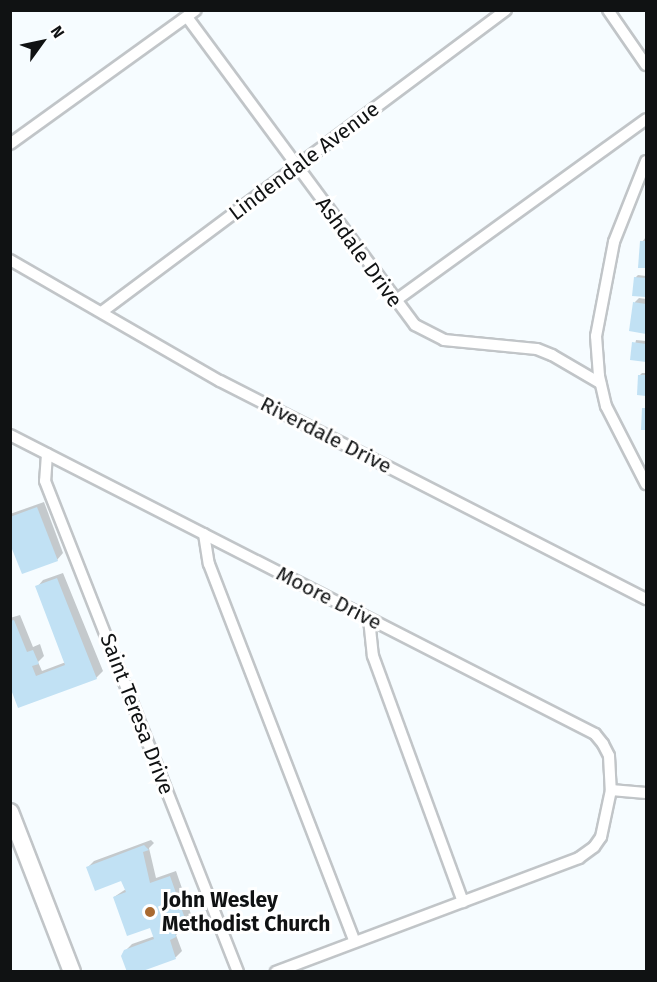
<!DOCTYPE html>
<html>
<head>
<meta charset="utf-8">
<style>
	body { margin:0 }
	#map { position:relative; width:657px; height:982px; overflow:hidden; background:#f6fcff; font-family:"Fira Sans",sans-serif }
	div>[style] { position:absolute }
	.shadow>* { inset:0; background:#0003 }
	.building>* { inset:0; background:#c1e1f4 }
	.roads { filter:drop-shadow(2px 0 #c1c5c8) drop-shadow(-2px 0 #c1c5c8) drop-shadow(0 2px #c1c5c8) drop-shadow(0 -2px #c1c5c8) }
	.minor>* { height:10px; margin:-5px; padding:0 5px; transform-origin:5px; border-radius:5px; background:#fff }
	.trunk>* { height:16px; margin:-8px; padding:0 8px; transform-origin:8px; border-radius:8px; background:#fff }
	.dots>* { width:16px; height:16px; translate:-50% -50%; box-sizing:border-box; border:3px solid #fff; border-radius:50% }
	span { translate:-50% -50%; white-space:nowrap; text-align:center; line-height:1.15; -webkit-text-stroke:6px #fff; paint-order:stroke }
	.street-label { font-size:21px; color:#101213 }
	.poi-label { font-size:21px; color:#101213; font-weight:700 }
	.left { translate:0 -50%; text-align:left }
	.frame { position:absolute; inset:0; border:12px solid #101213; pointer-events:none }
	.north { position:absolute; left:12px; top:12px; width:60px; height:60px; -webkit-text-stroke:4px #fff; paint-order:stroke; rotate:57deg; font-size:16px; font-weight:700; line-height:24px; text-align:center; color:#101213 }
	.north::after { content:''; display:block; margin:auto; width:21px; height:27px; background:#101213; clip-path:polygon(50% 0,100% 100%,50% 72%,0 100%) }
</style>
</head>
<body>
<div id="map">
	<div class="shadow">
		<div style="clip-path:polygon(646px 237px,646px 267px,639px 266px,642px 242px)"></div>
		<div style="clip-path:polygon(638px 275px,646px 276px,646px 295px,634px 294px,635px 278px)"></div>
		<div style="clip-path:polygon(639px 298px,646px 299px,646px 332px,631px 330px,635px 302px)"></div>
		<div style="clip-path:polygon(636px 340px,646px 341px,646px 361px,632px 359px)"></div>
		<div style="clip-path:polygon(642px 373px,646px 373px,646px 394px,639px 394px,640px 375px)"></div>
		<div style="clip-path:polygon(44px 502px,63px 553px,57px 560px,10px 540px,10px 514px)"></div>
		<div style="clip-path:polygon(63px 573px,103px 671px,96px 678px,19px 706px,10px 683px,10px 618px,20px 615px,33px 647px,40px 644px,44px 656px,38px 662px,42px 671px,66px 662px,37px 587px,43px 580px)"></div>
		<div style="clip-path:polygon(151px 840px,154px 843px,149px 848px,156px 878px,176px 871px,193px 920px,176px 935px,182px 951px,176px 957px,135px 972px,125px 951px,132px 944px,155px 936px,151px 926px,114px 897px,126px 889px,122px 879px,87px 868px,94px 861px)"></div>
	</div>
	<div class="building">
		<div style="clip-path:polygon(640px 241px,646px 241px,646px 268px,638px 268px)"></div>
		<div style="clip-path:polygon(634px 277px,646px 278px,646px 297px,632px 296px)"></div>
		<div style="clip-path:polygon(633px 302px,646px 304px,646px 334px,629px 331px)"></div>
		<div style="clip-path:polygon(632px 342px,646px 344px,646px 362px,630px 360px)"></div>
		<div style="clip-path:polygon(638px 375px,646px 375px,646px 396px,637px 395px)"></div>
		<div style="clip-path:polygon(642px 408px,646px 408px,646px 430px,641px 430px)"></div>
		<div style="clip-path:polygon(37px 507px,58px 561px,22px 574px,10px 544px,10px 517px)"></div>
		<div style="clip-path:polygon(57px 578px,97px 679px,18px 708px,10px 687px,10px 621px,14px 620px,27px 652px,33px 650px,39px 664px,32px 666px,36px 676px,65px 665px,35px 586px)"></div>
		<div style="clip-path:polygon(144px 845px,149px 850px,143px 852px,150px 883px,170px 876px,188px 927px,175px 932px,176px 937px,170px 940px,176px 959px,140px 972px,127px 972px,121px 956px,124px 950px,154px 939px,150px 928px,127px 936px,113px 897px,126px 892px,121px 881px,95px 891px,86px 867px)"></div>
	</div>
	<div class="roads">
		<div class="minor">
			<div style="left:608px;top:10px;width:67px;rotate:55.4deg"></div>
			<div style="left:187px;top:17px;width:383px;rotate:53.5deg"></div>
			<div style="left:415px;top:325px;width:33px;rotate:27deg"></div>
			<div style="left:444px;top:340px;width:93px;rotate:5.5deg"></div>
			<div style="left:537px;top:349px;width:16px;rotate:22deg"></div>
			<div style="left:552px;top:355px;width:56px;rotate:30.3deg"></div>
			<div style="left:10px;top:144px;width:229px;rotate:-35.8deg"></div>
			<div style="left:646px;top:161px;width:87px;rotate:111.6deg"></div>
			<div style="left:614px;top:242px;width:96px;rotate:100.8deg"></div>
			<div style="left:596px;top:336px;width:40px;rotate:85.7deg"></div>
			<div style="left:599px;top:376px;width:31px;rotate:77deg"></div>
			<div style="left:606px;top:406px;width:88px;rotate:62.9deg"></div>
			<div style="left:10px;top:260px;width:242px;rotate:30deg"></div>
			<div style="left:220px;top:381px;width:479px;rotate:27.1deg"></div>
			<div style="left:395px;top:301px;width:310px;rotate:-35.9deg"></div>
			<div style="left:103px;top:311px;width:503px;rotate:-36.76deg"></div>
			<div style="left:10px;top:435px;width:657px;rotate:27.07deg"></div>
			<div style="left:595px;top:734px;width:13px;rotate:51deg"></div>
			<div style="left:603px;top:744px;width:13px;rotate:63deg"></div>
			<div style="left:609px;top:756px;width:34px;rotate:87deg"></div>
			<div style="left:611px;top:790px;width:48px;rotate:102deg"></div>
			<div style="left:601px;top:837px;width:12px;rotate:125deg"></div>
			<div style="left:594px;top:847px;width:19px;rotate:144deg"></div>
			<div style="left:579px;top:858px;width:324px;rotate:159.4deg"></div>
			<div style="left:47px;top:454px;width:27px;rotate:94deg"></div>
			<div style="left:45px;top:481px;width:528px;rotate:68.54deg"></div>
			<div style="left:204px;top:534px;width:30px;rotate:81deg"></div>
			<div style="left:209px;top:564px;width:405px;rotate:68.9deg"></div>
			<div style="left:369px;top:619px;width:37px;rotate:84deg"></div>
			<div style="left:373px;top:656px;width:262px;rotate:69.9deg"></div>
			<div style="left:611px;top:790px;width:35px;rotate:5deg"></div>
		</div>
		<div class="trunk">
			<div style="left:10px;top:812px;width:172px;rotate:68.8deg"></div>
		</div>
	</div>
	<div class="dots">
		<div style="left:150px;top:912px;background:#a96a31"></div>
	</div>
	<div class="street-label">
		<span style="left:304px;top:161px;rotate:-37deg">Lindendale Avenue</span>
		<span style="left:359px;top:252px;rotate:54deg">Ashdale Drive</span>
		<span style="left:326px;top:435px;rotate:27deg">Riverdale Drive</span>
		<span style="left:329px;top:598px;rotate:27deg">Moore Drive</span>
		<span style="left:137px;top:714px;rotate:69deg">Saint Teresa Drive</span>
	</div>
	<div class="poi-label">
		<span class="left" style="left:162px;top:912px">John Wesley<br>Methodist Church</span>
	</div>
	<div class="frame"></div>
	<div class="north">N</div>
</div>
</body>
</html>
